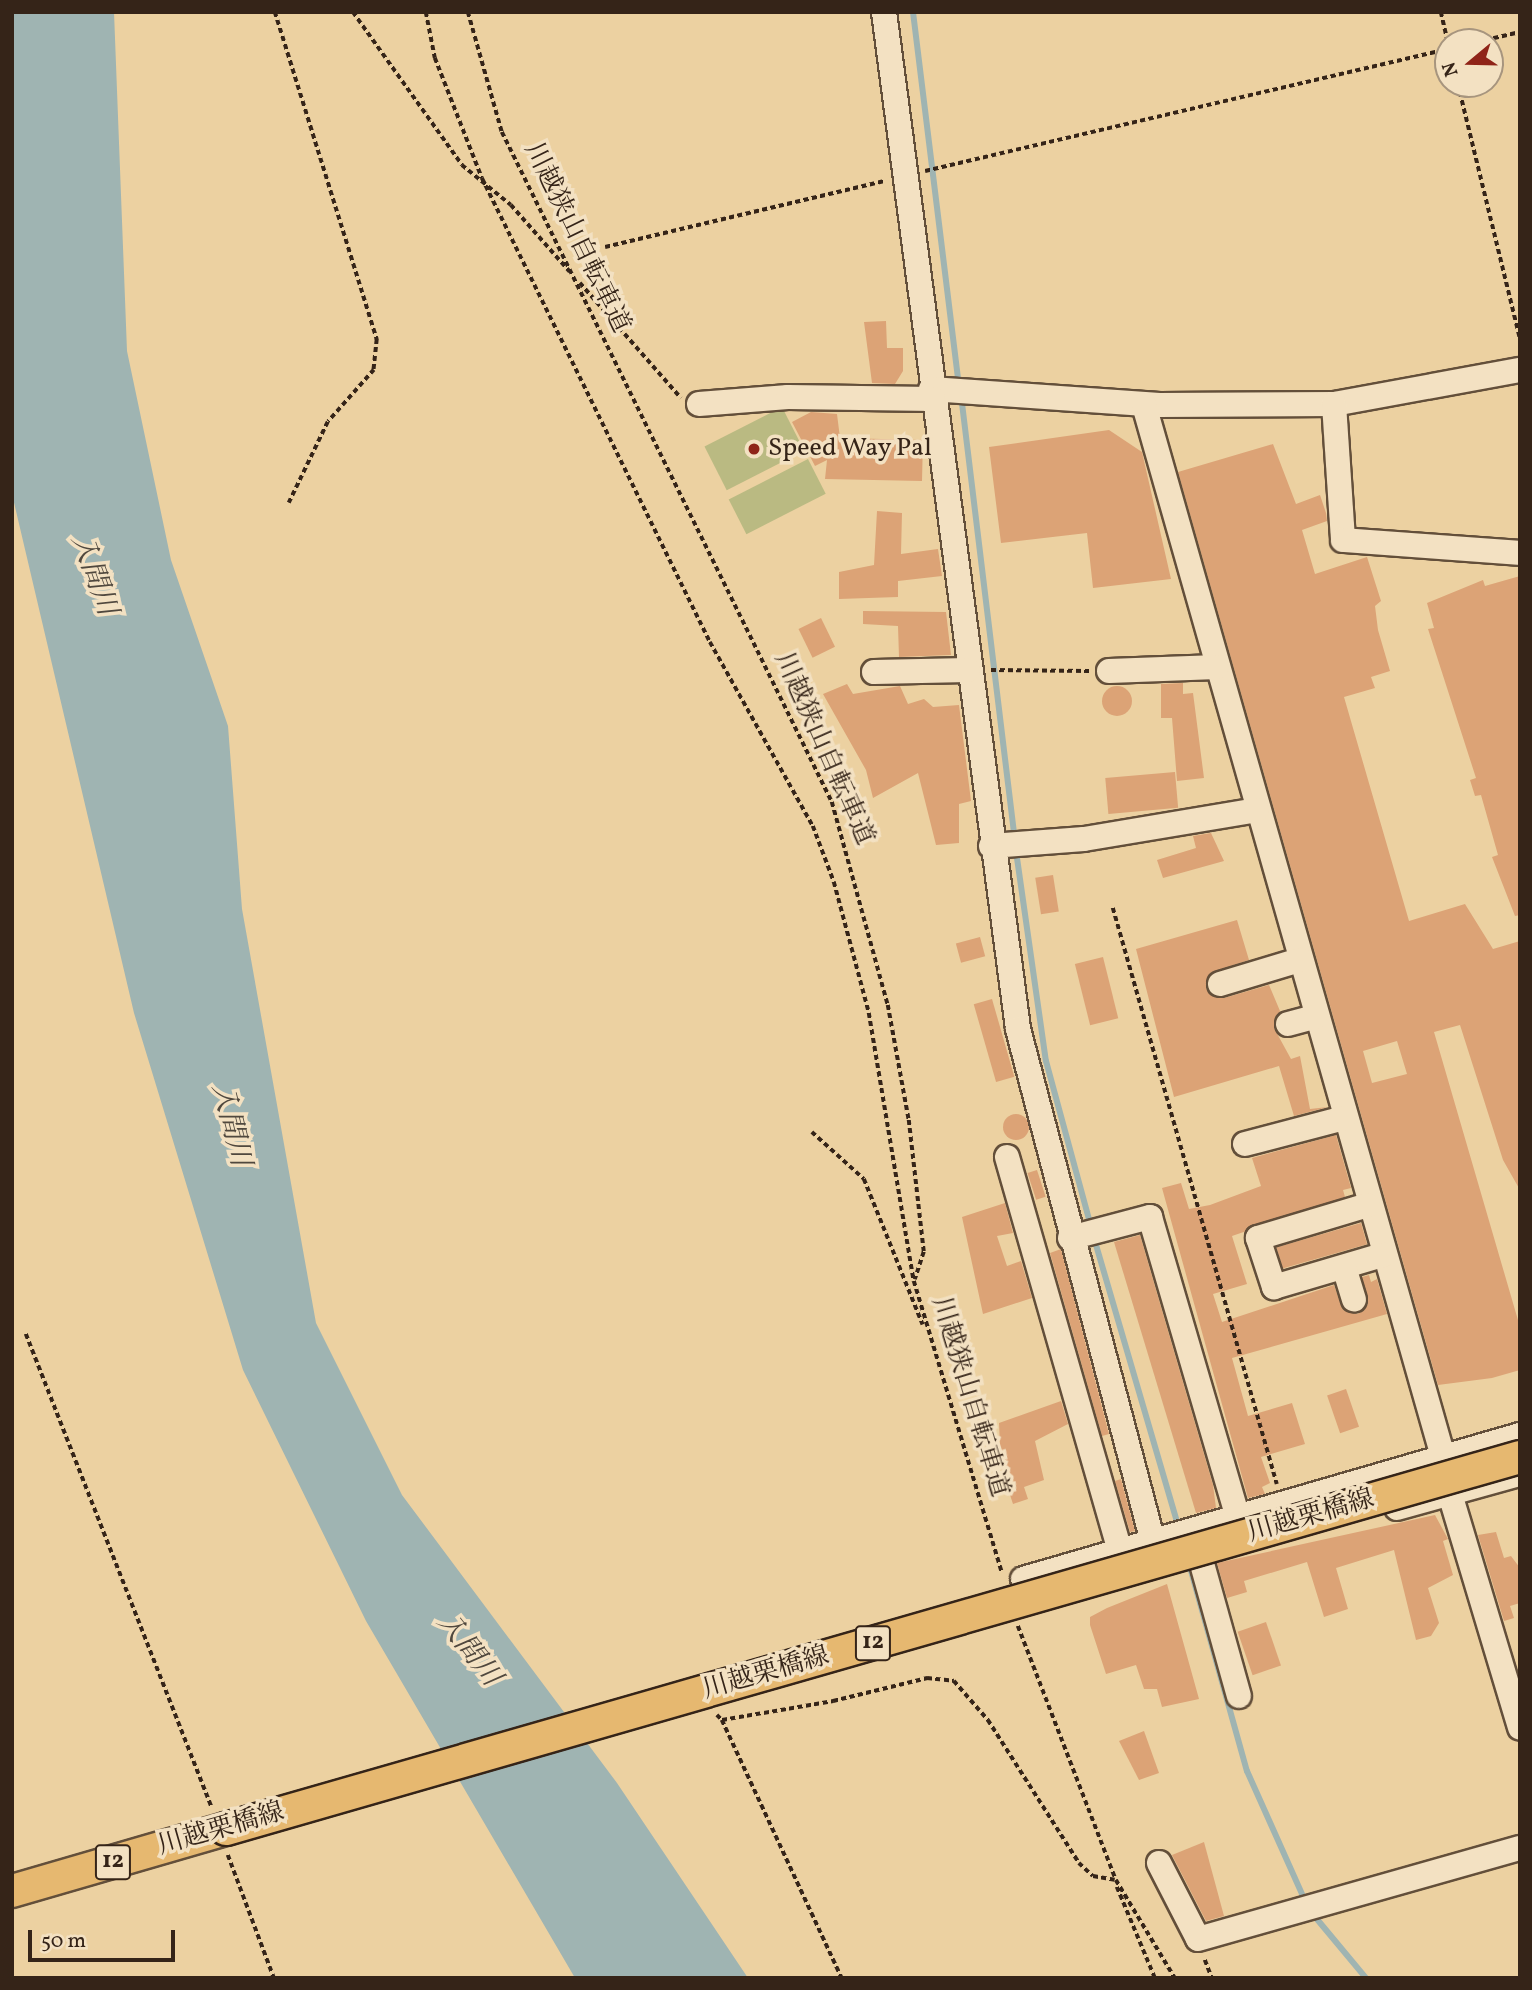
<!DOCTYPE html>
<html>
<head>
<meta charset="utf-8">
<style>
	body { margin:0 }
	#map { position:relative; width:1532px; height:1990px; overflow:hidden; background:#ecd1a1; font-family:Vollkorn,"Noto Serif JP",serif }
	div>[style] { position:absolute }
	.green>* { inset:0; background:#baba82; transform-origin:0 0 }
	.water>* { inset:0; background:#9fb4b2 }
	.stream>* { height:6px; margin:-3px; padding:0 3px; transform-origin:3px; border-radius:3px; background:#9fb4b2 }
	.building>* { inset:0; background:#dca376; transform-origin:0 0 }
	.round { border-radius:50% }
	.path>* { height:3.5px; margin-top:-1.75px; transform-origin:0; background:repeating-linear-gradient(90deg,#352418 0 5px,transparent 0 8.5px) }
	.roads { filter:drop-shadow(2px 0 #634f3a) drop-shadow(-2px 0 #634f3a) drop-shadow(0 2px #634f3a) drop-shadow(0 -2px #634f3a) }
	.minor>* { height:24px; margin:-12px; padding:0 12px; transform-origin:12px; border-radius:12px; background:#f3e1c2 }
	.major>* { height:32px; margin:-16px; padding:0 16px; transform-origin:16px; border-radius:16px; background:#e6b870 }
	.bridges { filter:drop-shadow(2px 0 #352418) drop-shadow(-2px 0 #352418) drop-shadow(0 2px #352418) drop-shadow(0 -2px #352418) }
	.major-bridge>* { height:32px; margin:-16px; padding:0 16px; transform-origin:16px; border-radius:16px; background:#e6b870 }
	.dots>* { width:19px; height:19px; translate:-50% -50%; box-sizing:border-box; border:4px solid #f3e1c2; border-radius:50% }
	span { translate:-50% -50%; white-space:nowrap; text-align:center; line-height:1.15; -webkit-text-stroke:7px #f3e1c2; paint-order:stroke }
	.shield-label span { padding:2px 5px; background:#f3e1c2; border:2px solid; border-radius:5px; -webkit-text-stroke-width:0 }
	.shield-label { font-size:24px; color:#352418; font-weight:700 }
	.street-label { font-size:26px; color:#352418 }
	.poi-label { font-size:26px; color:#352418 }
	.left { translate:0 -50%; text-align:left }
	.water-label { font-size:28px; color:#50483e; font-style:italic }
	.frame { position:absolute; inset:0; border:14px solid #352418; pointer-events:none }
	.north { position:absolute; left:1434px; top:28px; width:70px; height:70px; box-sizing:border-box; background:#f3e1c2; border:2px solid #a7957e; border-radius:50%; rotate:251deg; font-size:19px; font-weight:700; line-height:28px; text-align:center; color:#352418 }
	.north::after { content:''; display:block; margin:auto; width:24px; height:32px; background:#8f2418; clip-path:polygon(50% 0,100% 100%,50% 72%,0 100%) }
	.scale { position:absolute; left:28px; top:1930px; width:147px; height:32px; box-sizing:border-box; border:4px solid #352418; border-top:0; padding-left:9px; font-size:21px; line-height:24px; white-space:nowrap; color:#352418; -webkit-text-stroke:5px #f3e1c2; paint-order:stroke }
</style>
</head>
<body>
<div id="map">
	<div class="green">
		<div style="left:782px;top:407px;width:49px;height:87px;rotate:63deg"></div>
		<div style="left:808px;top:459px;width:39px;height:89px;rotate:63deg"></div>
	</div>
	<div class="water">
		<div style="clip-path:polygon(12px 12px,114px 12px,127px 351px,171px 560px,228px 726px,242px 909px,316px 1323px,402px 1495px,617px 1783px,748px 1978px,575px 1978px,366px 1621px,243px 1370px,134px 1013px,12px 494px)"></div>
	</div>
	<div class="stream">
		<div style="left:913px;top:12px;width:376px;rotate:83deg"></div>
		<div style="left:961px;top:395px;width:448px;rotate:83.1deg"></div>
		<div style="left:1016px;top:851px;width:212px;rotate:81.9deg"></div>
		<div style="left:1046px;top:1061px;width:172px;rotate:74.8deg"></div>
		<div style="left:1094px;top:1238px;width:303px;rotate:73.7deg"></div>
		<div style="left:1188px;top:1560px;width:219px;rotate:74.4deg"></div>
		<div style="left:1247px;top:1771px;width:145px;rotate:65.9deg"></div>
		<div style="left:1311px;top:1912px;width:86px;rotate:50.2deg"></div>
	</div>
	<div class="building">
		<div style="clip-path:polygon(886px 321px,887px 348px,903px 348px,903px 371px,895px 384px,872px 383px,864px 322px)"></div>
		<div style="clip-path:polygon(811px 412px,837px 414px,840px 438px,923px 440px,922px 481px,825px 479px,827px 460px,815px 466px,792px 422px)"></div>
		<div style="clip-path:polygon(1109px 430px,1142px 452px,1171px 579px,1093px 588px,1087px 533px,1001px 543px,989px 447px)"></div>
		<div style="clip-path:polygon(evenodd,1273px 444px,1296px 504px,1320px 495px,1326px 513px,1327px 521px,1302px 530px,1315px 574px,1367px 557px,1381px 601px,1375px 606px,1378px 630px,1390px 671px,1371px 677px,1375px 688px,1344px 697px,1409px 921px,1465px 904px,1493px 949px,1520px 941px,1520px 1190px,1503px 1160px,1460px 1025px,1434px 1032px,1520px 1327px,1520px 1370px,1492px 1378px,1438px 1385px,1178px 472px,1273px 444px,1397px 1041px,1407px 1074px,1372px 1083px,1363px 1051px,1397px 1041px)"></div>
		<div style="clip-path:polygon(877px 511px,902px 513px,901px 554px,938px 549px,942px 576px,898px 581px,898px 597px,839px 599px,839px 572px,874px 565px)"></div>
		<div style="clip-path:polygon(1520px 576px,1520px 915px,1515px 916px,1492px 857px,1498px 855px,1481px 795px,1475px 796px,1470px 780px,1476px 778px,1428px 629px,1434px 628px,1427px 603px,1483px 580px,1485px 586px)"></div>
		<div style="clip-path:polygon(863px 611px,946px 612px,951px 655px,899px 657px,898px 626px,863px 624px)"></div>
		<div style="left:821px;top:618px;width:32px;height:25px;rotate:64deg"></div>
		<div style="clip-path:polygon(1183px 683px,1183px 694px,1193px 693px,1204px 778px,1177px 781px,1172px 718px,1161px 718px,1161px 684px)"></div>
		<div style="clip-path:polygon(847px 684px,853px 694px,900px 686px,908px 704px,924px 699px,933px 707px,959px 705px,971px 801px,959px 804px,959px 843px,936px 845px,918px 773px,873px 798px,866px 770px,823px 694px)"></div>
		<div class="round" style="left:1102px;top:686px;width:30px;height:30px"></div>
		<div style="left:1175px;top:772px;width:36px;height:70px;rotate:85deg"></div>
		<div style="clip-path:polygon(1211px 833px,1224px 861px,1163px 878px,1157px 860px,1196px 848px,1193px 836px)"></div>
		<div style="left:1053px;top:875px;width:37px;height:18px;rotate:81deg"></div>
		<div style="clip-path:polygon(1237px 920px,1249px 960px,1210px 973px,1206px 989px,1224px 998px,1269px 985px,1280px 1011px,1274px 1028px,1291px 1059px,1300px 1056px,1310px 1109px,1328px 1107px,1294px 1116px,1279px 1066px,1174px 1097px,1136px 949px)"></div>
		<div style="left:980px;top:937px;width:20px;height:25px;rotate:75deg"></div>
		<div style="left:1103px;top:957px;width:63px;height:29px;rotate:76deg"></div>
		<div style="left:992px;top:999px;width:81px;height:19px;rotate:74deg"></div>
		<div class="round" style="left:1003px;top:1114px;width:26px;height:26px"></div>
		<div style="clip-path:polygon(1336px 1135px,1351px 1188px,1343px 1190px,1345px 1197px,1232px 1236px,1247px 1284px,1213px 1294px,1222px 1322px,1334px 1285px,1343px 1310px,1358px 1314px,1368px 1304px,1362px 1277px,1369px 1275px,1371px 1282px,1377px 1279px,1387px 1314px,1232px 1358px,1248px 1416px,1292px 1403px,1305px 1444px,1261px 1457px,1270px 1483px,1262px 1487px,1265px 1494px,1248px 1498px,1162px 1188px,1181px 1183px,1189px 1209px,1210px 1205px,1261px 1186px,1252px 1158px)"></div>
		<div style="left:1037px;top:1170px;width:28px;height:10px;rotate:72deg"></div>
		<div style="clip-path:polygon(1005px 1203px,1013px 1233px,997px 1236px,1007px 1266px,1021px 1261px,1032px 1298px,983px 1314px,962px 1217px)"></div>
		<div style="left:1361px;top:1223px;width:22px;height:88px;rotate:74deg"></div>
		<div style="clip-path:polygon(1140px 1235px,1213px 1485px,1216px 1508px,1196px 1513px,1114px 1242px)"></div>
		<div style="clip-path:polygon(1061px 1249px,1109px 1434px,1102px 1436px,1050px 1253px)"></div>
		<div style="left:1346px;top:1389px;width:40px;height:20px;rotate:71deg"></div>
		<div style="clip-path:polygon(1061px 1401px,1068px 1424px,1035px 1441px,1044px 1480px,1024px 1487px,1028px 1499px,1013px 1504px,1001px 1468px,999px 1423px)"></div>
		<div style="clip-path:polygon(1121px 1479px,1135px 1531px,1130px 1532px,1115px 1481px)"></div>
		<div style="clip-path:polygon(1435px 1515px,1448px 1539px,1443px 1541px,1453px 1575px,1428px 1588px,1439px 1623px,1431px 1636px,1416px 1640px,1394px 1550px,1336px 1568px,1348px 1609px,1324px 1617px,1307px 1562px,1244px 1581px,1247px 1592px,1227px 1598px,1217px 1563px)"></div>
		<div style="clip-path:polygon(1496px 1532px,1504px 1558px,1511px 1556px,1520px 1568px,1520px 1603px,1510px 1606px,1514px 1618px,1504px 1621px,1478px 1535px)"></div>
		<div style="clip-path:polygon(1167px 1584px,1199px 1699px,1162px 1707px,1157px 1689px,1144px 1689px,1136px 1665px,1106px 1674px,1090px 1625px,1090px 1617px,1107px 1608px)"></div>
		<div style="left:1266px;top:1622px;width:46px;height:30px;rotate:71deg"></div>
		<div style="clip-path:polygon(1144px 1731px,1159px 1773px,1139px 1780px,1119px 1741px)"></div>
		<div style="clip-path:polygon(1204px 1842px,1224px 1916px,1206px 1921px,1172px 1855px)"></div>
	</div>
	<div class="path">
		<div style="left:275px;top:12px;width:343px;rotate:72.7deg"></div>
		<div style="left:377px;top:339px;width:31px;rotate:96deg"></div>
		<div style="left:374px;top:370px;width:69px;rotate:131.5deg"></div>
		<div style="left:328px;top:422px;width:90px;rotate:115.7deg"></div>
		<div style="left:353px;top:12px;width:188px;rotate:54.5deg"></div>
		<div style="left:462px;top:165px;width:63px;rotate:39.2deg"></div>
		<div style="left:511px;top:205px;width:89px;rotate:48.6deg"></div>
		<div style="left:426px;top:12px;width:47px;rotate:78.9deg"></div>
		<div style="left:435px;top:58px;width:129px;rotate:68.6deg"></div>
		<div style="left:482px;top:178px;width:517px;rotate:63.83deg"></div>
		<div style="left:710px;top:642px;width:211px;rotate:60.8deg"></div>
		<div style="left:813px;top:826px;width:60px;rotate:69.4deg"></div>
		<div style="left:834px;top:882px;width:136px;rotate:75deg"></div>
		<div style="left:869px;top:1013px;width:272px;rotate:80.5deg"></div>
		<div style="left:914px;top:1281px;width:304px;rotate:73.2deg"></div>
		<div style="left:468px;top:12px;width:125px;rotate:74.2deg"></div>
		<div style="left:502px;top:132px;width:747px;rotate:63.78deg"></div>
		<div style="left:832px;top:802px;width:211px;rotate:74.6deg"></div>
		<div style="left:888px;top:1005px;width:117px;rotate:79.7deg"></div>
		<div style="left:909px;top:1120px;width:133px;rotate:83.5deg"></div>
		<div style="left:924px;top:1252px;width:29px;rotate:108deg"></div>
		<div style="left:1441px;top:12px;width:31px;rotate:77deg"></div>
		<div style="left:1477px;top:42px;width:44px;rotate:-13.1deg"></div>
		<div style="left:1458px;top:84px;width:261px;rotate:76.3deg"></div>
		<div style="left:925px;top:171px;width:537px;rotate:-13.13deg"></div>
		<div style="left:605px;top:247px;width:287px;rotate:-13.3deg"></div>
		<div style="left:580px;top:283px;width:153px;rotate:48.7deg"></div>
		<div style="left:991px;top:670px;width:98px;rotate:0.6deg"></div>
		<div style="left:1113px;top:908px;width:599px;rotate:74.11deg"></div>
		<div style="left:812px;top:1132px;width:70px;rotate:42.1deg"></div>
		<div style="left:864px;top:1179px;width:157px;rotate:68deg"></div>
		<div style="left:26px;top:1334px;width:509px;rotate:68.57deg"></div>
		<div style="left:1018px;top:1626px;width:272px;rotate:68.9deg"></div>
		<div style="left:1116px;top:1880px;width:114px;rotate:59deg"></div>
		<div style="left:717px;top:1715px;width:7px;rotate:45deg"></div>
		<div style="left:722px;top:1720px;width:113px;rotate:-9.7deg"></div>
		<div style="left:833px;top:1701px;width:97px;rotate:-13.7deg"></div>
		<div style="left:927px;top:1678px;width:27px;rotate:6deg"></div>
		<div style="left:954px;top:1681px;width:52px;rotate:48.9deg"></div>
		<div style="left:988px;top:1720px;width:169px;rotate:57.5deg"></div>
		<div style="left:1079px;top:1863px;width:19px;rotate:43deg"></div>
		<div style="left:1093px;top:1876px;width:22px;rotate:10deg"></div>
		<div style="left:722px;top:1720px;width:285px;rotate:65.1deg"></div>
		<div style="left:228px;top:1855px;width:131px;rotate:69.5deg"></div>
		<div style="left:1117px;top:1887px;width:99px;rotate:67.3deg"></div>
		<div style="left:1205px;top:1960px;width:19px;rotate:69deg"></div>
	</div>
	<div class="roads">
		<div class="minor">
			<div style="left:884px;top:12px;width:1026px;rotate:82.49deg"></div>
			<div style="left:1018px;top:1029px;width:530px;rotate:75.26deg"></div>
			<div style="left:931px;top:389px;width:229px;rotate:4deg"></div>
			<div style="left:1159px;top:405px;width:175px;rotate:-0.3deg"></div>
			<div style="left:1334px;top:404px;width:189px;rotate:-10.4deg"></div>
			<div style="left:699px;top:404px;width:89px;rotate:-4.5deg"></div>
			<div style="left:788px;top:397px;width:145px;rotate:0.8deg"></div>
			<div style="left:1334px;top:404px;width:136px;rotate:86.2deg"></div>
			<div style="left:1343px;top:540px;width:177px;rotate:4.2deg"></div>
			<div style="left:1144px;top:405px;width:1094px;rotate:74.13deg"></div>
			<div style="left:1109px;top:671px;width:108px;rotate:-2.1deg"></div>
			<div style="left:874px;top:672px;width:94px;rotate:-1.2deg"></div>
			<div style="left:991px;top:846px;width:93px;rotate:-4.3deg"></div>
			<div style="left:1084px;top:839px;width:175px;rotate:-9.5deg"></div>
			<div style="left:1220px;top:984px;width:84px;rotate:-16.7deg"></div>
			<div style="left:1288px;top:1024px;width:28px;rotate:-15deg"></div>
			<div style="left:1245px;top:1144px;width:102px;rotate:-14.7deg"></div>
			<div style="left:1007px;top:1157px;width:410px;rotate:74deg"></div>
			<div style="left:1368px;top:1205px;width:115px;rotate:163.3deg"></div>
			<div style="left:1258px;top:1238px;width:52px;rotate:71.9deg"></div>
			<div style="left:1274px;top:1287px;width:114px;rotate:-16.4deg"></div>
			<div style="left:1070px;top:1238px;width:83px;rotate:-14.7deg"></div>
			<div style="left:1150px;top:1217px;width:313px;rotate:73.7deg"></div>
			<div style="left:1344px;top:1267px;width:34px;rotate:73deg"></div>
			<div style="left:1450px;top:1494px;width:244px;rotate:73.3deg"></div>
			<div style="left:1397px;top:1508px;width:128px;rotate:-15.5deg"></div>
			<div style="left:1194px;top:1535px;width:167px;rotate:74.4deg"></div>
			<div style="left:1023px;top:1579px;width:517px;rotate:-16.16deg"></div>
			<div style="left:1159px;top:1863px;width:85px;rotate:62.8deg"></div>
			<div style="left:1198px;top:1939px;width:335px;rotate:-15.8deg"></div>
		</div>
		<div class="major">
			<div style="left:12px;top:1891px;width:223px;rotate:-16.2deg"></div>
		</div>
	</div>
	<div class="bridges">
		<div class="major-bridge">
			<div style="left:226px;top:1829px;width:1346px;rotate:-16.04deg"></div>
		</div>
	</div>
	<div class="dots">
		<div style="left:754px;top:449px;background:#8f2418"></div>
	</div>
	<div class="shield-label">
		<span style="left:873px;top:1643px">12</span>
		<span style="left:113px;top:1862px">12</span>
	</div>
	<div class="street-label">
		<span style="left:576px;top:238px;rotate:64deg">川越狭山自転車道</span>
		<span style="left:823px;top:749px;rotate:66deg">川越狭山自転車道</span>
		<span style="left:969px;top:1397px;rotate:73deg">川越狭山自転車道</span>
		<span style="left:1311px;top:1517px;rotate:-16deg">川越栗橋線</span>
		<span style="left:766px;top:1674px;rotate:-16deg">川越栗橋線</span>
		<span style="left:221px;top:1830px;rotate:-16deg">川越栗橋線</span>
	</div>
	<div class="poi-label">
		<span class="left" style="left:768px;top:449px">Speed Way Pal</span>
	</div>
	<div class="water-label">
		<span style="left:93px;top:575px;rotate:70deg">入間川</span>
		<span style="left:230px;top:1125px;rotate:76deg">入間川</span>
		<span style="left:468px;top:1650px;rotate:52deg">入間川</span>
	</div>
	<div class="frame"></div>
	<div class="north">N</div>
	<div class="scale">50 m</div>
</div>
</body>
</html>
